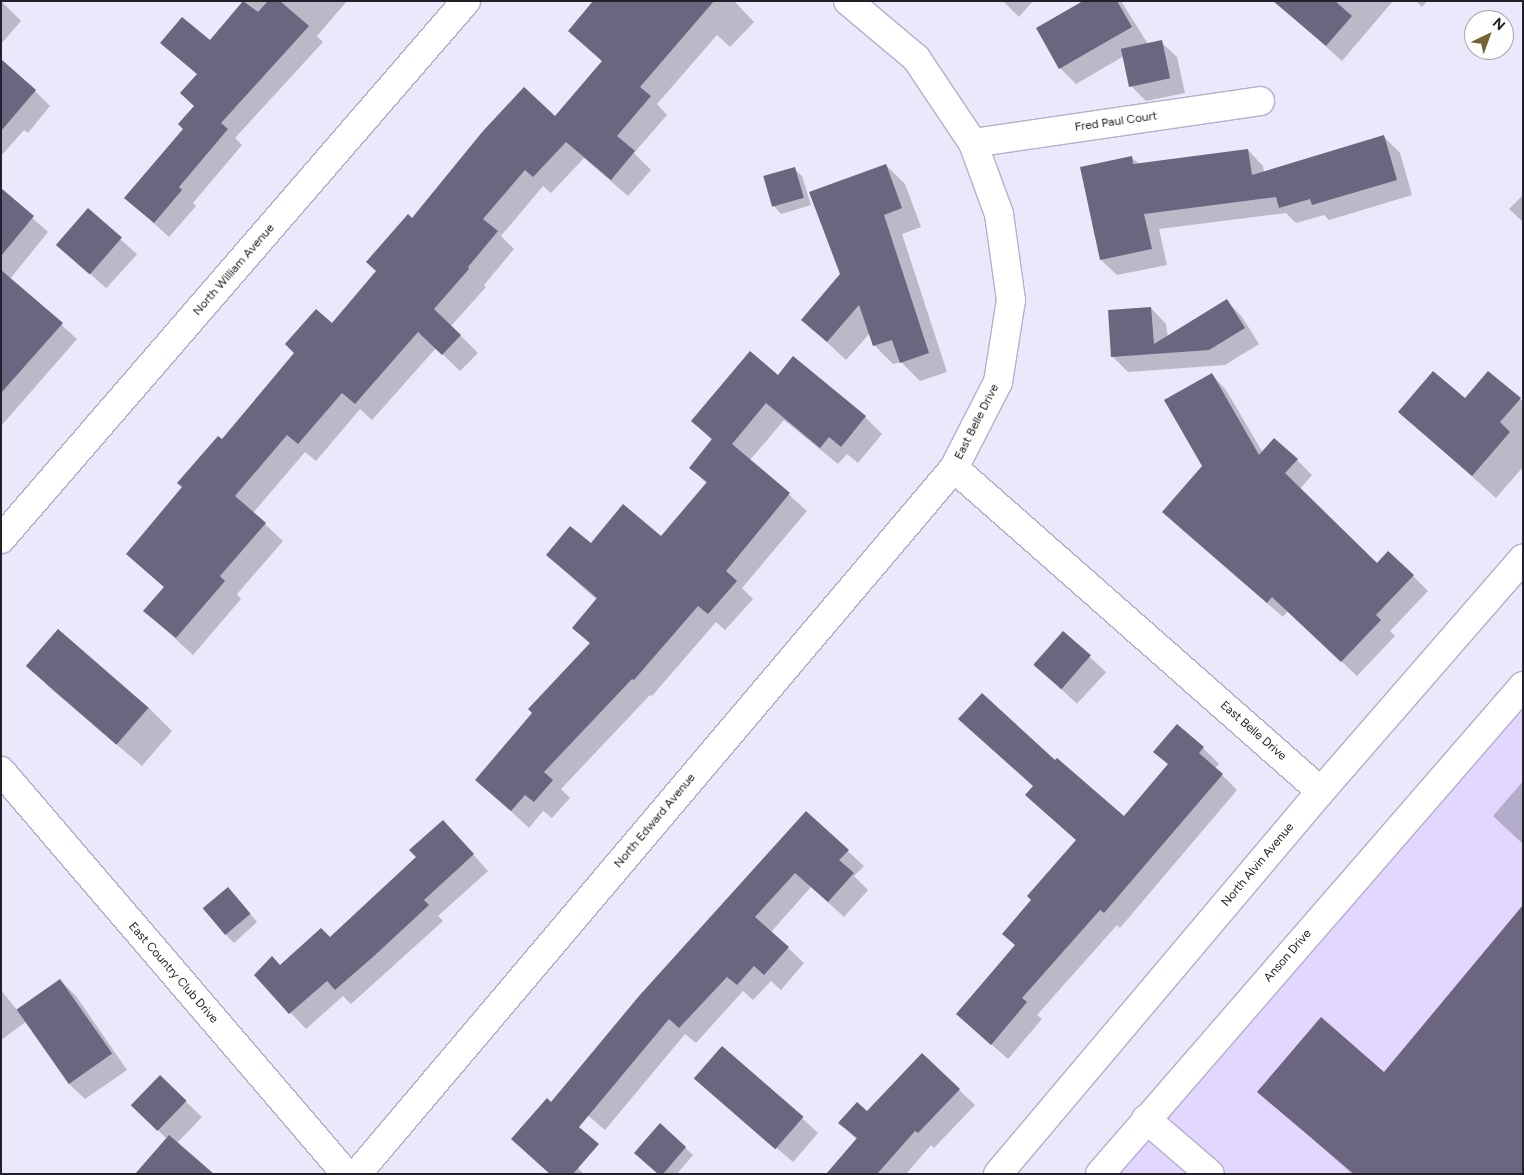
<!DOCTYPE html>
<html>
<head>
<meta charset="utf-8">
<style>
	body { margin:0 }
	#map { position:relative; width:1524px; height:1175px; overflow:hidden; background:#ece7fa; font-family:Figtree,sans-serif }
	div>[style] { position:absolute }
	.built>* { inset:0; background:#e2d7fe }
	.shadow>* { inset:0; background:#0003; transform-origin:0 0 }
	.building>* { inset:0; background:#6c6580; transform-origin:0 0 }
	.roads { filter:drop-shadow(1px 0 #b6aecd) drop-shadow(-1px 0 #b6aecd) drop-shadow(0 1px #b6aecd) drop-shadow(0 -1px #b6aecd) }
	.minor>* { height:28px; margin:-14px; padding:0 14px; transform-origin:14px; border-radius:14px; background:#fff }
	span { translate:-50% -50%; white-space:nowrap; text-align:center; line-height:1.15; -webkit-text-stroke:5px #fff; paint-order:stroke }
	.street-label { font-size:12px; color:#23202b }
	.frame { position:absolute; inset:0; border:2px solid #23202b; pointer-events:none }
	.north { position:absolute; left:1464px; top:10px; width:50px; height:50px; box-sizing:border-box; background:#fff; border:1px solid #a7a6aa; border-radius:50%; rotate:42deg; font-size:14px; font-weight:700; line-height:20px; text-align:center; color:#23202b }
	.north::after { content:''; display:block; margin:auto; width:18px; height:22px; background:#776332; clip-path:polygon(50% 0,100% 100%,50% 72%,0 100%) }
</style>
</head>
<body>
<div id="map">
	<div class="built">
		<div style="clip-path:polygon(1523px 682px,1523px 1174px,1100px 1174px)"></div>
	</div>
	<div class="shadow">
		<div style="clip-path:polygon(1px 1px,21px 21px,1px 44px)"></div>
		<div style="clip-path:polygon(245px 1px,347px 1px,317px 36px,323px 42px,235px 138px,242px 145px,193px 203px,196px 206px,169px 237px,126px 198px,184px 129px,195px 106px,198px 75px,162px 43px,210px 42px)"></div>
		<div style="clip-path:polygon(594px 1px,734px 1px,754px 22px,730px 47px,717px 35px,657px 104px,667px 115px,634px 153px,651px 170px,628px 196px,584px 158px,551px 193px,543px 186px,501px 236px,514px 249px,484px 285px,486px 287px,451px 326px,478px 353px,460px 371px,436px 348px,372px 420px,360px 409px,316px 461px,305px 452px,253px 513px,283px 541px,237px 594px,241px 599px,193px 655px,145px 611px,165px 588px,127px 554px,222px 441px,332px 325px,377px 272px,412px 220px,555px 117px,603px 62px,569px 31px)"></div>
		<div style="clip-path:polygon(1003px 1px,1033px 1px,1019px 17px)"></div>
		<div style="clip-path:polygon(1085px 1px,1121px 1px,1148px 44px,1161px 42px,1177px 57px,1185px 93px,1146px 101px,1130px 85px,1124px 56px,1076px 84px,1060px 68px,1037px 29px)"></div>
		<div style="clip-path:polygon(1303px 1px,1393px 1px,1342px 61px,1291px 15px)"></div>
		<div style="clip-path:polygon(1416px 1px,1427px 1px,1422px 7px)"></div>
		<div style="clip-path:polygon(1px 71px,35px 91px,50px 106px,28px 133px,24px 130px,1px 156px)"></div>
		<div style="clip-path:polygon(1384px 137px,1400px 153px,1412px 195px,1329px 220px,1324px 215px,1296px 223px,1286px 213px,1159px 229px,1167px 265px,1117px 275px,1101px 260px,1131px 157px,1139px 164px,1248px 150px,1263px 166px,1264px 172px)"></div>
		<div style="clip-path:polygon(886px 165px,905px 184px,921px 227px,902px 234px,947px 372px,920px 381px,901px 362px,893px 364px,874px 345px,870px 333px,846px 360px,803px 320px,841px 274px)"></div>
		<div style="clip-path:polygon(794px 169px,802px 176px,811px 205px,781px 214px,774px 206px)"></div>
		<div style="clip-path:polygon(1px 190px,48px 232px,10px 279px,77px 339px,1px 426px)"></div>
		<div style="clip-path:polygon(1523px 195px,1523px 222px,1509px 209px)"></div>
		<div style="left:88px;top:210px;width:66px;height:46px;rotate:42deg"></div>
		<div style="clip-path:polygon(1227px 301px,1242px 317px,1259px 344px,1225px 365px,1128px 372px,1113px 357px,1151px 308px,1166px 324px,1168px 337px)"></div>
		<div style="clip-path:polygon(1211px 374px,1226px 390px,1263px 453px,1297px 460px,1312px 475px,1300px 489px,1377px 564px,1413px 576px,1428px 591px,1390px 631px,1395px 636px,1357px 676px,1288px 611px,1283px 617px,1179px 527px,1204px 466px)"></div>
		<div style="clip-path:polygon(778px 376px,865px 417px,882px 434px,858px 463px,847px 454px,838px 464px,784px 420px,750px 460px,807px 511px,742px 588px,753px 599px,725px 630px,716px 622px,652px 696px,650px 695px,561px 789px,570px 798px,552px 818px,543px 811px,529px 828px,477px 780px,590px 644px,574px 627px,597px 600px,547px 555px,591px 545px,661px 538px,707px 484px,691px 468px,713px 441px,693px 421px)"></div>
		<div style="clip-path:polygon(1520px 399px,1523px 402px,1523px 467px,1496px 498px,1400px 412px,1465px 400px)"></div>
		<div style="clip-path:polygon(58px 631px,149px 708px,172px 731px,142px 766px,51px 689px,28px 666px)"></div>
		<div style="left:1063px;top:632px;width:59px;height:43px;rotate:43deg"></div>
		<div style="clip-path:polygon(1203px 748px,1219px 764px,1215px 768px,1237px 790px,1120px 928px,1117px 925px,1037px 1015px,1042px 1019px,1008px 1059px,957px 1014px,1016px 946px,1003px 933px,1033px 900px,1077px 841px,1026px 795px,1055px 762px,1124px 818px,1169px 765px,1155px 752px)"></div>
		<div style="clip-path:polygon(1523px 781px,1523px 844px,1493px 816px)"></div>
		<div style="clip-path:polygon(806px 813px,864px 866px,854px 876px,868px 890px,844px 917px,811px 887px,771px 932px,804px 963px,781px 990px,771px 981px,753px 1000px,743px 991px,696px 1043px,685px 1034px,605px 1130px,577px 1106px)"></div>
		<div style="clip-path:polygon(458px 838px,488px 871px,438px 916px,443px 921px,351px 1004px,343px 996px,306px 1029px,255px 975px,280px 966px,330px 939px)"></div>
		<div style="clip-path:polygon(236px 897px,257px 922px,234px 943px,226px 935px)"></div>
		<div style="clip-path:polygon(60px 980px,76px 996px,127px 1070px,85px 1099px,69px 1084px,27px 1021px,1px 1040px,1px 990px,17px 1010px)"></div>
		<div style="clip-path:polygon(1384px 1074px,1523px 1174px,1352px 1174px,1259px 1091px)"></div>
		<div style="clip-path:polygon(160px 1077px,202px 1117px,177px 1143px,167px 1139px,149px 1121px)"></div>
		<div style="clip-path:polygon(695px 1078px,802px 1118px,818px 1133px,793px 1162px)"></div>
		<div style="clip-path:polygon(959px 1090px,975px 1105px,934px 1148px,931px 1145px,906px 1174px,827px 1174px,857px 1140px,840px 1123px,867px 1113px)"></div>
		<div style="clip-path:polygon(529px 1120px,584px 1174px,550px 1174px,528px 1154px,512px 1139px)"></div>
		<div style="clip-path:polygon(660px 1125px,693px 1155px,677px 1174px,659px 1174px)"></div>
	</div>
	<div class="building">
		<div style="clip-path:polygon(243px 1px,258px 12px,268px 1px,280px 1px,309px 26px,221px 123px,228px 129px,179px 187px,182px 190px,154px 223px,124px 198px,183px 129px,178px 124px,194px 106px,180px 93px,197px 74px,160px 43px,182px 17px,210px 40px)"></div>
		<div style="clip-path:polygon(593px 1px,714px 1px,640px 87px,651px 96px,617px 136px,635px 151px,611px 180px,566px 142px,533px 177px,525px 170px,483px 219px,498px 231px,468px 267px,469px 269px,434px 309px,461px 335px,442px 355px,418px 332px,355px 404px,342px 393px,298px 444px,287px 435px,235px 496px,266px 523px,220px 576px,225px 581px,176px 638px,143px 611px,164px 587px,126px 554px,182px 487px,177px 483px,218px 436px,222px 439px,294px 353px,285px 344px,316px 309px,332px 323px,376px 271px,366px 262px,408px 214px,412px 218px,483px 131px,524px 87px,555px 116px,602px 61px,568px 31px)"></div>
		<div style="clip-path:polygon(1083px 1px,1117px 1px,1132px 27px,1059px 69px,1036px 28px)"></div>
		<div style="clip-path:polygon(1273px 1px,1335px 1px,1352px 16px,1326px 46px)"></div>
		<div style="left:1162px;top:40px;width:39px;height:42px;rotate:78deg"></div>
		<div style="clip-path:polygon(1px 59px,36px 90px,1px 131px)"></div>
		<div style="clip-path:polygon(1384px 135px,1397px 180px,1312px 205px,1310px 199px,1279px 208px,1276px 197px,1144px 214px,1152px 249px,1100px 260px,1080px 167px,1132px 156px,1133px 164px,1248px 149px,1252px 175px)"></div>
		<div style="clip-path:polygon(886px 164px,902px 208px,884px 215px,929px 353px,900px 363px,892px 340px,873px 346px,859px 305px,827px 342px,801px 320px,840px 274px,809px 192px)"></div>
		<div style="left:795px;top:167px;width:32px;height:33px;rotate:74deg"></div>
		<div style="clip-path:polygon(1px 188px,34px 216px,1px 256px)"></div>
		<div style="left:88px;top:208px;width:45px;height:49px;rotate:41deg"></div>
		<div style="clip-path:polygon(1px 270px,63px 323px,1px 393px)"></div>
		<div style="clip-path:polygon(1227px 299px,1245px 328px,1209px 350px,1111px 357px,1108px 310px,1151px 307px,1154px 344px)"></div>
		<div style="clip-path:polygon(750px 351px,778px 375px,793px 356px,866px 416px,841px 447px,829px 437px,820px 448px,766px 403px,732px 444px,790px 493px,726px 571px,737px 581px,708px 614px,698px 606px,634px 680px,632px 679px,544px 772px,553px 780px,534px 802px,525px 795px,511px 811px,475px 780px,532px 713px,528px 709px,590px 643px,572px 628px,597px 598px,546px 555px,570px 526px,591px 543px,623px 504px,661px 536px,707px 482px,689px 468px,712px 439px,691px 421px)"></div>
		<div style="clip-path:polygon(1433px 371px,1465px 398px,1488px 371px,1521px 398px,1500px 422px,1510px 432px,1472px 476px,1398px 412px)"></div>
		<div style="clip-path:polygon(1212px 373px,1259px 455px,1274px 438px,1298px 459px,1285px 473px,1377px 563px,1388px 551px,1414px 575px,1376px 615px,1381px 620px,1341px 662px,1272px 597px,1267px 603px,1162px 512px,1202px 466px,1164px 400px)"></div>
		<div style="left:58px;top:629px;width:120px;height:49px;rotate:41deg"></div>
		<div style="left:1063px;top:631px;width:37px;height:45px;rotate:41deg"></div>
		<div style="clip-path:polygon(982px 693px,1055px 760px,1057px 758px,1124px 816px,1168px 764px,1153px 752px,1177px 724px,1204px 747px,1199px 753px,1223px 774px,1104px 913px,1100px 910px,1022px 998px,1027px 1002px,991px 1045px,956px 1014px,1015px 945px,1002px 934px,1031px 900px,1027px 896px,1076px 840px,1025px 795px,1033px 786px,958px 719px)"></div>
		<div style="clip-path:polygon(806px 811px,849px 850px,839px 860px,854px 873px,828px 902px,795px 873px,755px 917px,789px 947px,764px 975px,754px 966px,737px 985px,727px 977px,679px 1028px,669px 1019px,579px 1127px,599px 1144px,573px 1174px,550px 1174px,511px 1139px,547px 1098px,551px 1102px,639px 996px)"></div>
		<div style="clip-path:polygon(443px 820px,474px 854px,424px 900px,429px 905px,374px 956px,335px 990px,327px 981px,289px 1014px,254px 975px,272px 956px,280px 965px,321px 928px,330px 937px,416px 857px,409px 850px)"></div>
		<div style="left:228px;top:887px;width:35px;height:33px;rotate:50deg"></div>
		<div style="clip-path:polygon(1523px 905px,1523px 1174px,1354px 1174px,1257px 1092px,1321px 1017px,1384px 1072px)"></div>
		<div style="left:60px;top:979px;width:91px;height:53px;rotate:55deg"></div>
		<div style="left:722px;top:1046px;width:108px;height:43px;rotate:41deg"></div>
		<div style="clip-path:polygon(922px 1053px,960px 1089px,918px 1133px,915px 1131px,877px 1174px,826px 1174px,857px 1138px,838px 1123px,857px 1102px,867px 1111px)"></div>
		<div style="left:160px;top:1075px;width:37px;height:42px;rotate:44deg"></div>
		<div style="clip-path:polygon(660px 1123px,686px 1147px,663px 1174px,658px 1174px,634px 1153px)"></div>
		<div style="clip-path:polygon(169px 1135px,214px 1174px,135px 1174px)"></div>
	</div>
	<div class="roads">
		<div class="minor">
			<div style="left:848px;top:1px;width:89px;rotate:40deg"></div>
			<div style="left:916px;top:58px;width:102px;rotate:56.2deg"></div>
			<div style="left:973px;top:143px;width:76px;rotate:69.9deg"></div>
			<div style="left:999px;top:214px;width:87px;rotate:82.1deg"></div>
			<div style="left:1011px;top:300px;width:83px;rotate:99deg"></div>
			<div style="left:998px;top:382px;width:97px;rotate:117.1deg"></div>
			<div style="left:954px;top:468px;width:489px;rotate:41.4deg"></div>
			<div style="left:973px;top:143px;width:290px;rotate:-8.3deg"></div>
			<div style="left:1px;top:539px;width:711px;rotate:-49.16deg"></div>
			<div style="left:1px;top:771px;width:531px;rotate:49.43deg"></div>
			<div style="left:1146px;top:1119px;width:84px;rotate:40.7deg"></div>
			<div style="left:357px;top:1174px;width:925px;rotate:-49.78deg"></div>
			<div style="left:998px;top:1174px;width:501px;rotate:-49.86deg"></div>
			<div style="left:1321px;top:791px;width:308px;rotate:-49deg"></div>
			<div style="left:1100px;top:1174px;width:646px;rotate:-49.08deg"></div>
		</div>
	</div>
	<div class="street-label">
		<span style="left:1116px;top:122px;rotate:-8deg">Fred Paul Court</span>
		<span style="left:234px;top:270px;rotate:-49deg">North William Avenue</span>
		<span style="left:977px;top:422px;rotate:-63deg">East Belle Drive</span>
		<span style="left:1253px;top:731px;rotate:41deg">East Belle Drive</span>
		<span style="left:655px;top:821px;rotate:-50deg">North Edward Avenue</span>
		<span style="left:1258px;top:865px;rotate:-50deg">North Alvin Avenue</span>
		<span style="left:1288px;top:956px;rotate:-49deg">Anson Drive</span>
		<span style="left:173px;top:973px;rotate:49deg">East Country Club Drive</span>
	</div>
	<div class="frame"></div>
	<div class="north">N</div>
</div>
</body>
</html>
